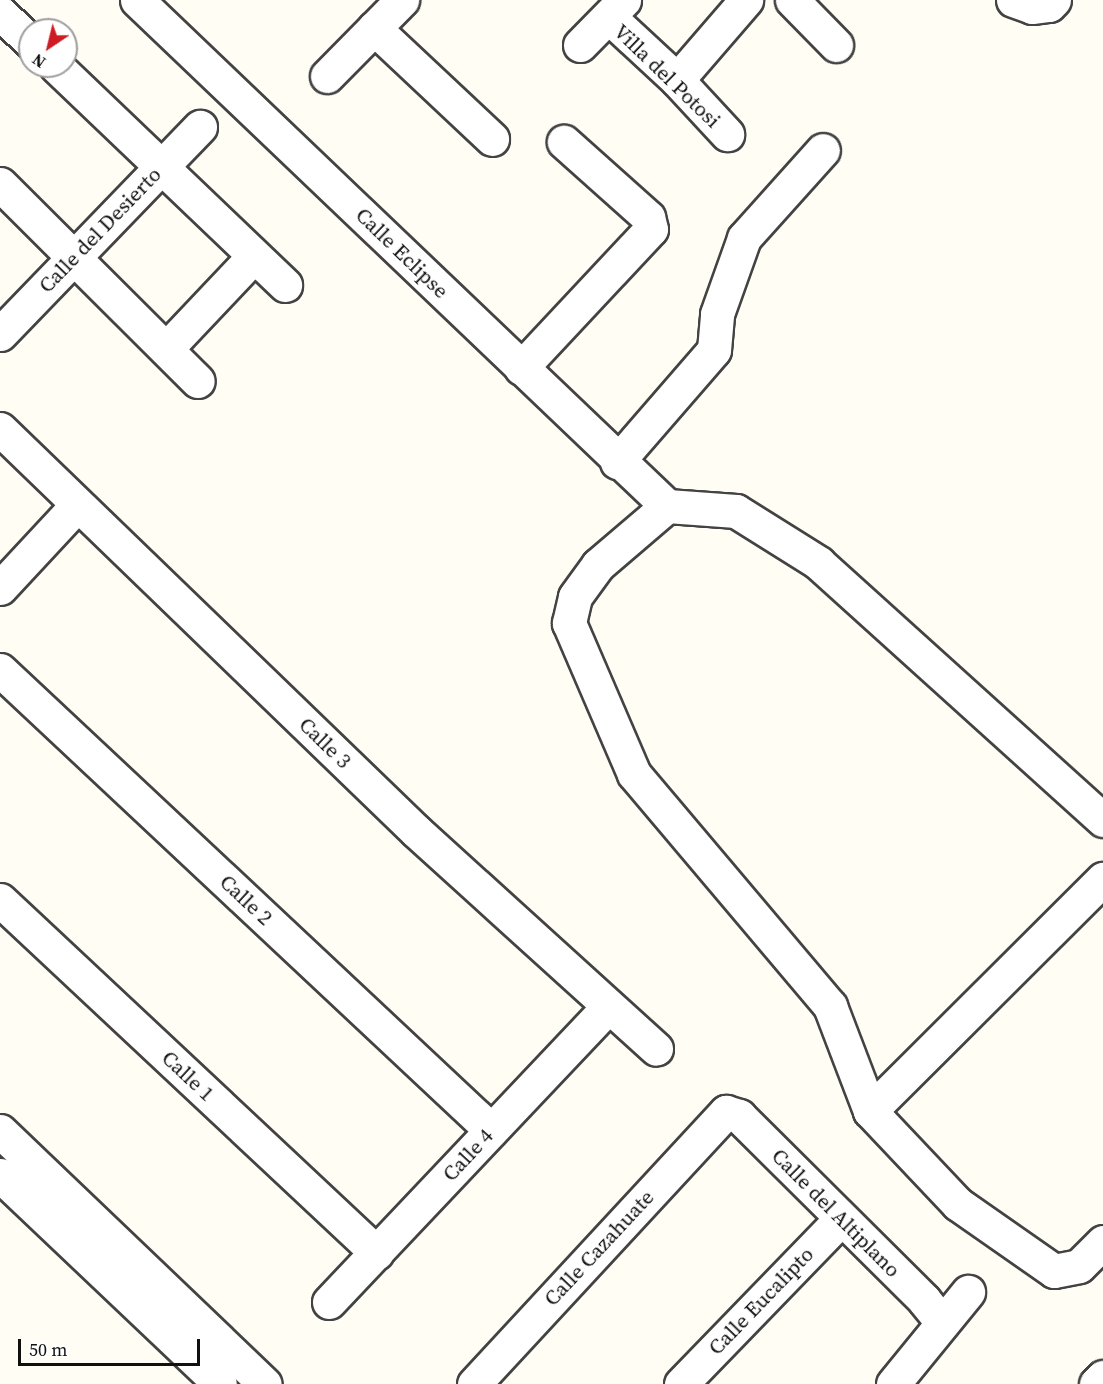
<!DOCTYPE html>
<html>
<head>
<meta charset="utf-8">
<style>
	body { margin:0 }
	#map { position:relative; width:1103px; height:1384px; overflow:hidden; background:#fffdf4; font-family:"Source Serif 4",serif }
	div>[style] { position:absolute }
	.roads { filter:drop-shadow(2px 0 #434343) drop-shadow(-2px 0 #434343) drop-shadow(0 2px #434343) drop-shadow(0 -2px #434343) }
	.minor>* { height:33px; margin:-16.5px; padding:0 16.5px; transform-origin:16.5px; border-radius:16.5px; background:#fff }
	span { translate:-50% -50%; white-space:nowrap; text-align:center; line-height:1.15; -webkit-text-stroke:6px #fff; paint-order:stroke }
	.street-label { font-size:21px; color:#101010 }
	.north { position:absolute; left:18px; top:18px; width:60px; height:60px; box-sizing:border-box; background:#fff; border:2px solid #9f9f9f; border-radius:50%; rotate:215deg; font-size:16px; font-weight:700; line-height:24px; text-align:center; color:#101010 }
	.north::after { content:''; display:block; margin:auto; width:21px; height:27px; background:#cd1c24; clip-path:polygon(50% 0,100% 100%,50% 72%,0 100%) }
	.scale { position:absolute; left:18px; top:1339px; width:182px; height:27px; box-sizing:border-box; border:3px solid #101010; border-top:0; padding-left:8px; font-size:18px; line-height:21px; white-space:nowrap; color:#101010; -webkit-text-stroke:4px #fff; paint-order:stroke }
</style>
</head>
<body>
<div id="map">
	<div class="roads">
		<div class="minor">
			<div style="left:137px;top:0;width:733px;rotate:43.67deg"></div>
			<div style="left:792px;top:0;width:63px;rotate:45.6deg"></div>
			<div style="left:1013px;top:0;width:20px;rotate:20deg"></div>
			<div style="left:1032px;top:7px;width:17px;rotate:-7deg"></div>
			<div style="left:1049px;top:5px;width:7px;rotate:-45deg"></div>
			<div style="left:0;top:13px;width:41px;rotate:43deg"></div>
			<div style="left:609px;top:17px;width:93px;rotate:42.8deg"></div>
			<div style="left:677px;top:80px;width:74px;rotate:47.2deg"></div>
			<div style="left:374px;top:28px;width:162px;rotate:43.2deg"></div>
			<div style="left:580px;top:45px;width:63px;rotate:-45.6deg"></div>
			<div style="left:56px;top:66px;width:317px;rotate:43.7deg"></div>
			<div style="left:327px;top:76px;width:107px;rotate:-45.4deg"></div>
			<div style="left:677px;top:80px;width:106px;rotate:-49.2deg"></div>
			<div style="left:0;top:184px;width:279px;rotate:44.9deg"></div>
			<div style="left:0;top:334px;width:288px;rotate:-46deg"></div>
			<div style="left:166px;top:349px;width:127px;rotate:-46.6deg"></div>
			<div style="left:521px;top:368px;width:190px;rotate:-46.9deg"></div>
			<div style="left:651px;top:229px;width:12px;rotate:-104deg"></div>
			<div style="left:648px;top:217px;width:113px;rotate:-138.2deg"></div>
			<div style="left:0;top:429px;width:578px;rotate:44.02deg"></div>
			<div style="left:416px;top:831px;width:324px;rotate:42.2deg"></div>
			<div style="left:617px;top:462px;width:148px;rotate:-49.1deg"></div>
			<div style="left:714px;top:350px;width:36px;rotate:-85deg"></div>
			<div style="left:717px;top:314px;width:81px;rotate:-70.4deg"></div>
			<div style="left:744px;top:238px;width:118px;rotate:-48.1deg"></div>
			<div style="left:0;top:588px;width:113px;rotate:-47.1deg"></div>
			<div style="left:0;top:670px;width:673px;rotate:43.13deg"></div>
			<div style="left:1103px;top:820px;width:383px;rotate:-137.9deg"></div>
			<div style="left:819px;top:563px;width:98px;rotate:-147.9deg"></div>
			<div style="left:736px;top:511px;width:69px;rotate:-175.9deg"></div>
			<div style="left:667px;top:506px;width:91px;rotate:139.5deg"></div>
			<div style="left:598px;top:565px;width:39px;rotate:126deg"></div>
			<div style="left:575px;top:597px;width:27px;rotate:103deg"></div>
			<div style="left:569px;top:623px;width:164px;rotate:66.7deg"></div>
			<div style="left:634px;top:774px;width:304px;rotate:49.8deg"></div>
			<div style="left:830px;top:1006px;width:112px;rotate:69.1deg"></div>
			<div style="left:870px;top:1111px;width:128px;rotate:46.6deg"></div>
			<div style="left:958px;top:1204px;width:117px;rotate:34.9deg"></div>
			<div style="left:1054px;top:1271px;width:25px;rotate:-11deg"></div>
			<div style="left:1079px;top:1266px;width:34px;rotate:-45deg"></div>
			<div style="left:0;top:900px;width:516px;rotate:43.12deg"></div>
			<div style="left:870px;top:1111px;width:329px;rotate:-44.9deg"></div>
			<div style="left:0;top:1131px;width:366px;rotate:43.7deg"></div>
			<div style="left:0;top:1175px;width:303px;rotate:43.5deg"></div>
			<div style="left:329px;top:1302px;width:405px;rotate:-46.6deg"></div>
			<div style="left:474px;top:1384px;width:371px;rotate:-47.2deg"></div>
			<div style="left:726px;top:1112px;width:14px;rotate:17deg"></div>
			<div style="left:739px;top:1116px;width:261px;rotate:44.8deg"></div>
			<div style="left:924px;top:1300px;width:27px;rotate:51deg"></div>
			<div style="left:681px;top:1384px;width:230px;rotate:-45.9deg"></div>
			<div style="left:893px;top:1384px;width:119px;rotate:-50.8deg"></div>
			<div style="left:1096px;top:1384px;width:10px;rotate:-45deg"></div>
		</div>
	</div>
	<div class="street-label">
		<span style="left:667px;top:76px;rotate:44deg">Villa del Potosi</span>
		<span style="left:100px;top:230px;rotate:-46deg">Calle del Desierto</span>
		<span style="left:402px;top:253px;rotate:44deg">Calle Eclipse</span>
		<span style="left:325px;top:743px;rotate:44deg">Calle 3</span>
		<span style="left:246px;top:900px;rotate:43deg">Calle 2</span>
		<span style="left:188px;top:1076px;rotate:43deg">Calle 1</span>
		<span style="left:468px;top:1155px;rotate:-47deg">Calle 4</span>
		<span style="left:836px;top:1213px;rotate:45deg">Calle del Altiplano</span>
		<span style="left:599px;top:1248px;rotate:-47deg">Calle Cazahuate</span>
		<span style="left:761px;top:1301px;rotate:-46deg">Calle Eucalipto</span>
	</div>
	<div class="north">N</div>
	<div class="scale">50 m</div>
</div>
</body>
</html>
